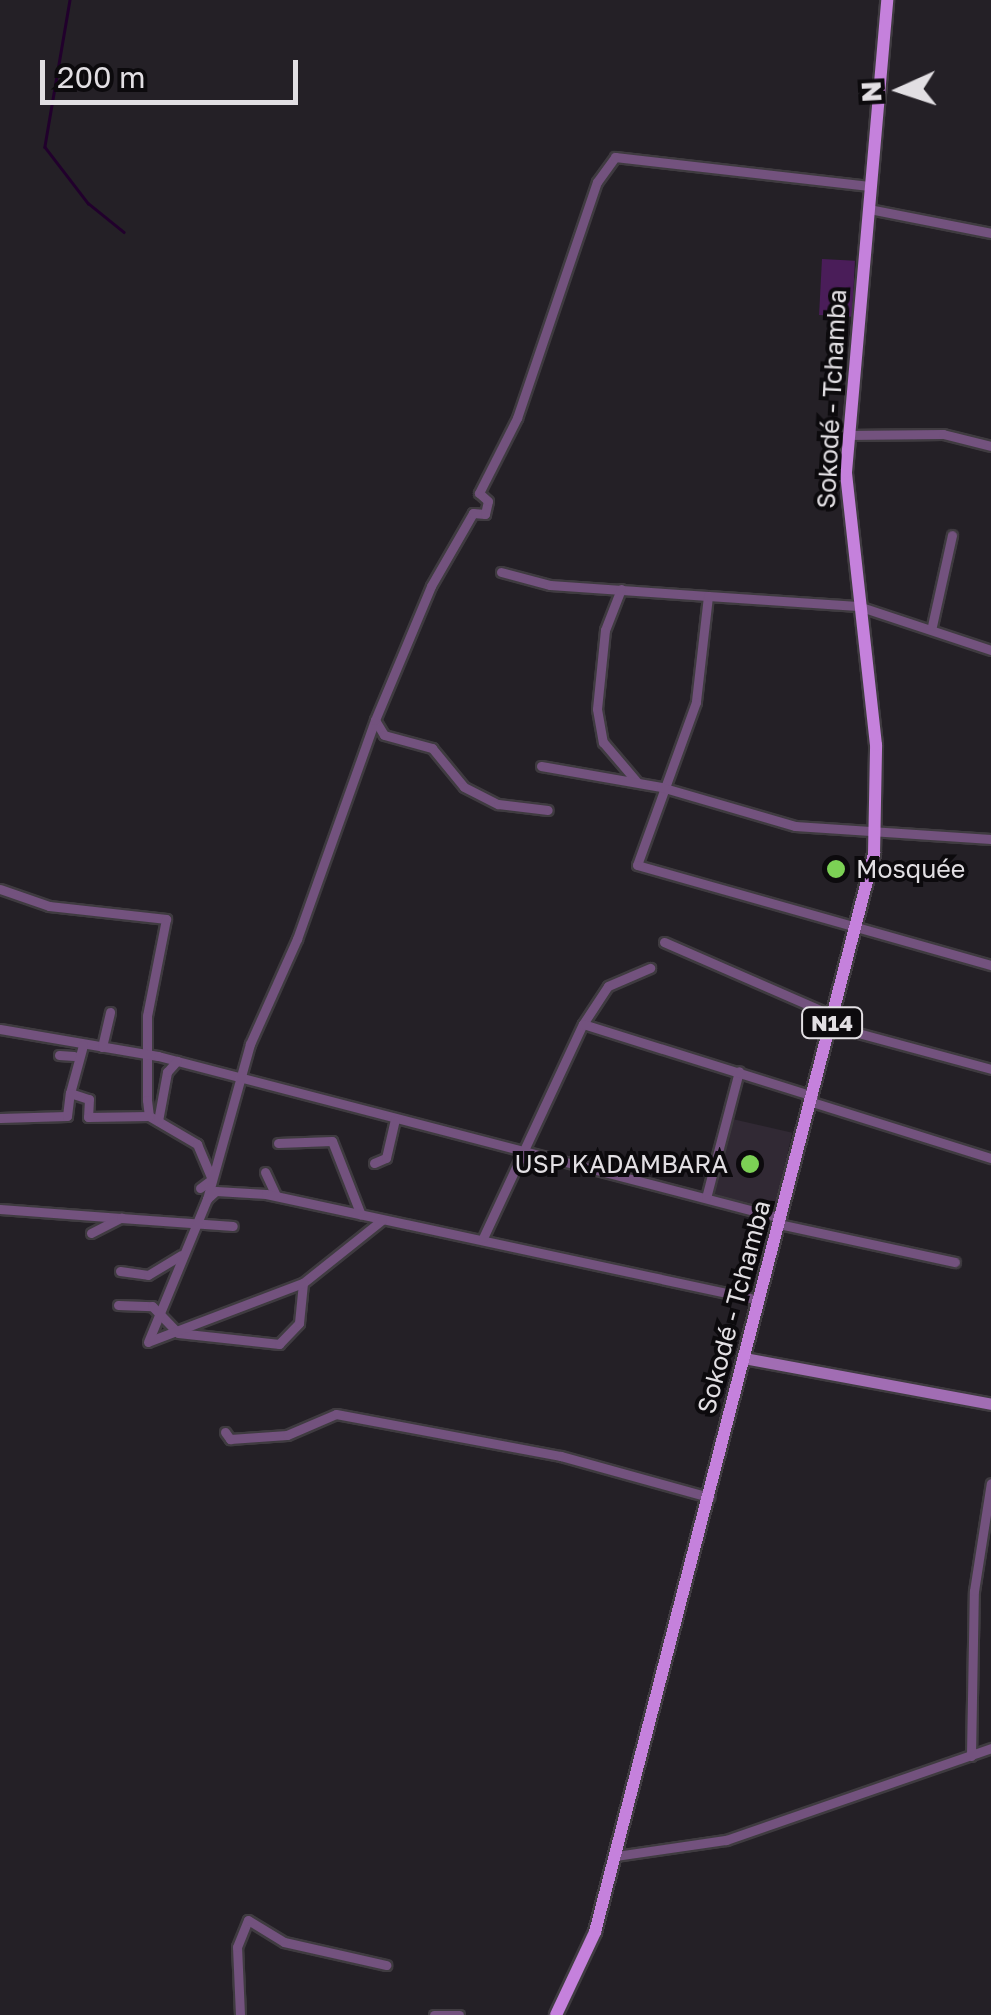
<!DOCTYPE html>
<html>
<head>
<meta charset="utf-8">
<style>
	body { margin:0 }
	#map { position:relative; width:991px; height:2015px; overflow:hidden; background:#242026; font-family:"Golos Text",sans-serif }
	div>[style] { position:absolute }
	.built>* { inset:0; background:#312934; transform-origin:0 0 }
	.green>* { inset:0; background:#4a1d59; transform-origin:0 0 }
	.stream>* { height:2.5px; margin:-1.25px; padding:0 1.25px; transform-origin:1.25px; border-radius:1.25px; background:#21002c }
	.roads { filter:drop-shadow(2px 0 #3f3b40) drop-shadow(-2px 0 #3f3b40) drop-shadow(0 2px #3f3b40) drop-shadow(0 -2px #3f3b40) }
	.minor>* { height:9px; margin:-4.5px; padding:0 4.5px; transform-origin:4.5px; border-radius:4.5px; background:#73527e }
	.secondary>* { height:11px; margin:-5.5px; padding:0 5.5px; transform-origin:5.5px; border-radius:5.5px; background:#a16db3 }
	.primary>* { height:12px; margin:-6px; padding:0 6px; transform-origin:6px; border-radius:6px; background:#c581dc }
	.dots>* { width:28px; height:28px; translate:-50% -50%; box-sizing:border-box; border:5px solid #0c0a0d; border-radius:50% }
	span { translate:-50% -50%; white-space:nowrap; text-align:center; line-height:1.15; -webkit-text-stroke:8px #0c0a0d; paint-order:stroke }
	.shield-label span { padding:2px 8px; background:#0c0a0d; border:2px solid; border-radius:8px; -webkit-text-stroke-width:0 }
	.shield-label { font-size:22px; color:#e2dfe3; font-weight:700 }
	.street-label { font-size:25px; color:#e2dfe3 }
	.poi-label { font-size:25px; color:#e2dfe3 }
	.left { translate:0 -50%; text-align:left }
	.right { translate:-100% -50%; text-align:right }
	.north { position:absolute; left:851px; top:40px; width:100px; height:100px; -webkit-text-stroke:8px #0c0a0d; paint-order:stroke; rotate:267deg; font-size:28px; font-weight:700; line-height:40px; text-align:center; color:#e2dfe3 }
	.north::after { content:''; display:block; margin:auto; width:35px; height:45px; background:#e2dfe3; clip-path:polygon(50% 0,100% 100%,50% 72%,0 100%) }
	.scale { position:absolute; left:40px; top:60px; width:258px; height:45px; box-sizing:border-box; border:5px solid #e2dfe3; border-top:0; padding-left:12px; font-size:30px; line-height:35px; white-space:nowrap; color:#e2dfe3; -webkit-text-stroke:8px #0c0a0d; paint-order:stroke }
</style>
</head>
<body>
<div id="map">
	<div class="built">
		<div style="left:728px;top:1118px;width:66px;height:78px;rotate:13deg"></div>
	</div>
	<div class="green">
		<div style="left:822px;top:259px;width:33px;height:56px;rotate:3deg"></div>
	</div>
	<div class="stream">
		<div style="left:70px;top:0;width:149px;rotate:99.7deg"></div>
		<div style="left:45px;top:147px;width:71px;rotate:52.5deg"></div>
		<div style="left:88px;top:203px;width:46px;rotate:38.9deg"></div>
	</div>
	<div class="roads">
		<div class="minor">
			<div style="left:869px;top:209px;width:124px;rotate:11.1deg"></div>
			<div style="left:847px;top:435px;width:96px;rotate:-0.6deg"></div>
			<div style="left:943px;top:434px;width:49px;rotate:14deg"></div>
			<div style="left:501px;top:572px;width:51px;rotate:14.9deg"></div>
			<div style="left:550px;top:585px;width:158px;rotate:4deg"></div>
			<div style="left:708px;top:596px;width:107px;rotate:96.5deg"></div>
			<div style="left:696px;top:702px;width:173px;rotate:109.9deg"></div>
			<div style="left:637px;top:865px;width:368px;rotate:15.8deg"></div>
			<div style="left:621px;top:589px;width:44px;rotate:111.3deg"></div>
			<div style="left:605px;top:630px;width:79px;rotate:95.8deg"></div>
			<div style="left:597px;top:709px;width:34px;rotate:80deg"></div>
			<div style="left:603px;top:742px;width:52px;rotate:49.6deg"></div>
			<div style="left:708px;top:596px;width:150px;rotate:3.8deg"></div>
			<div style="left:858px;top:606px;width:140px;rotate:18.3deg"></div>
			<div style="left:932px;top:626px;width:93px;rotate:-77.6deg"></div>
			<div style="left:375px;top:720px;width:17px;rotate:59deg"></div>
			<div style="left:384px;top:735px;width:50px;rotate:15.2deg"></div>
			<div style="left:432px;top:748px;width:50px;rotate:50.6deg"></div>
			<div style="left:464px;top:787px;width:38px;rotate:27deg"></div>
			<div style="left:498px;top:804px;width:50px;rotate:6.8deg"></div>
			<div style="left:541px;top:766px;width:122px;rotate:9.9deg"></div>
			<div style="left:661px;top:787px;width:140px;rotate:16.2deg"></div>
			<div style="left:795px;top:826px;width:196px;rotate:3.8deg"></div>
			<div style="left:0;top:889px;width:52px;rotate:19.1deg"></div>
			<div style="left:49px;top:906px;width:118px;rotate:6.3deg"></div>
			<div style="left:166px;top:919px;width:99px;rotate:101.1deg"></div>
			<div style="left:147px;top:1016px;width:84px;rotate:90deg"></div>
			<div style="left:147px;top:1100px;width:16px;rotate:83deg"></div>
			<div style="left:149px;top:1116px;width:56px;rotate:30.3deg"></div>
			<div style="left:197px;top:1144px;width:38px;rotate:67deg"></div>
			<div style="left:212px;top:1179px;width:15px;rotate:143deg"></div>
			<div style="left:664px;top:942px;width:185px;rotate:23.5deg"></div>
			<div style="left:583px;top:1024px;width:45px;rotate:-56.7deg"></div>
			<div style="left:608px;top:986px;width:46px;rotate:-23.2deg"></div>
			<div style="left:832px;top:1026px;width:165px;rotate:15.1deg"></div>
			<div style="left:0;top:1029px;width:160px;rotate:9.7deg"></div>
			<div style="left:158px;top:1056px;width:644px;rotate:14.58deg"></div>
			<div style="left:102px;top:1047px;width:36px;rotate:-77deg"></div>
			<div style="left:59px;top:1055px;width:15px;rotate:4deg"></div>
			<div style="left:70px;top:1093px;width:50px;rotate:-74.8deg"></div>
			<div style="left:812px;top:1102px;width:188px;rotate:17.4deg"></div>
			<div style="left:0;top:1118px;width:67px;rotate:-1.7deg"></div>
			<div style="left:67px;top:1116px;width:23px;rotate:-83deg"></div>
			<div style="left:70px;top:1093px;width:20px;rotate:18deg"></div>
			<div style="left:89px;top:1099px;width:18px;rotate:93deg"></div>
			<div style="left:88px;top:1117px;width:61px;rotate:-0.9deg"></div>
			<div style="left:158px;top:1121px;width:50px;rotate:-79.6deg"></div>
			<div style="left:167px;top:1072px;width:15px;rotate:-48deg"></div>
			<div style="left:278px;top:1143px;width:54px;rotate:-2.1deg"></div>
			<div style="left:332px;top:1141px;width:79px;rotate:68.6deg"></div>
			<div style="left:374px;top:1163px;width:13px;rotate:-23deg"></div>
			<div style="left:386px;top:1158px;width:39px;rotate:-77deg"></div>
			<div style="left:265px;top:1172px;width:26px;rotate:65deg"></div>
			<div style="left:706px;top:1198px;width:131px;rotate:-75.4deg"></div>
			<div style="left:207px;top:1199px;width:12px;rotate:-42deg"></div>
			<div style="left:216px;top:1191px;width:50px;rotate:3.4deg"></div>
			<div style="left:266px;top:1194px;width:504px;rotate:12.13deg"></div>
			<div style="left:0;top:1209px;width:121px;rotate:4.3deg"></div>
			<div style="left:779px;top:1224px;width:180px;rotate:12.2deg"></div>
			<div style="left:91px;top:1233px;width:34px;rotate:-27deg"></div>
			<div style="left:121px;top:1218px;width:112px;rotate:4.1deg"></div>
			<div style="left:483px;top:1238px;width:236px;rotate:-65deg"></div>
			<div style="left:583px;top:1024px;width:241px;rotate:17.4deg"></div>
			<div style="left:120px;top:1271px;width:28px;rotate:8deg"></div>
			<div style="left:148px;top:1275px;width:39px;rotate:-31deg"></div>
			<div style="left:118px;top:1305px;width:34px;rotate:2deg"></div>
			<div style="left:152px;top:1306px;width:37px;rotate:46deg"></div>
			<div style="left:178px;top:1333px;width:102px;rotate:6.2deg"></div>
			<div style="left:279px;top:1344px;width:29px;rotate:-46deg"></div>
			<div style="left:299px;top:1323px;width:40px;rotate:-84.3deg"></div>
			<div style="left:303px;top:1283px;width:101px;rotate:-38.6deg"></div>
			<div style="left:150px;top:1341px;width:164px;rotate:-20.8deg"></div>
			<div style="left:148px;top:1342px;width:155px;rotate:-67.6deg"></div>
			<div style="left:207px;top:1199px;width:161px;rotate:-74.5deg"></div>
			<div style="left:250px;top:1044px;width:115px;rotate:-65.9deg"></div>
			<div style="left:297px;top:939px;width:232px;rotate:-70.4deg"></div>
			<div style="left:375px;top:720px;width:145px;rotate:-67.3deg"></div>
			<div style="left:431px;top:586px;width:84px;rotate:-60.1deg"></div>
			<div style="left:473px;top:513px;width:12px;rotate:5deg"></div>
			<div style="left:485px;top:514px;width:13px;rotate:-77deg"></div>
			<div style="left:488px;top:501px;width:12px;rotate:-138deg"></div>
			<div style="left:479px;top:493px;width:84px;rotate:-63.1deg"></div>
			<div style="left:517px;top:418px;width:249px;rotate:-71.3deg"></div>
			<div style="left:597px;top:182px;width:31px;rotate:-54deg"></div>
			<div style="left:615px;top:157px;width:258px;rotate:6.5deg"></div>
			<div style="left:225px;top:1432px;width:9px;rotate:54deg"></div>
			<div style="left:230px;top:1439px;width:57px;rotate:-4deg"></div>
			<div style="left:287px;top:1435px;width:53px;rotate:-23.2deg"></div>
			<div style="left:336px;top:1414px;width:229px;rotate:10.6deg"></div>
			<div style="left:561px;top:1456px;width:154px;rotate:15.5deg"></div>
			<div style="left:971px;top:1756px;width:165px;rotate:-89deg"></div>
			<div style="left:974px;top:1591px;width:109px;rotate:-81.1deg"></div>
			<div style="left:616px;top:1856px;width:111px;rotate:-8.3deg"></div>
			<div style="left:726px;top:1840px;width:281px;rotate:-19.1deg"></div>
			<div style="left:240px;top:2015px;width:68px;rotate:-92.5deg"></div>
			<div style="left:237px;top:1947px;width:29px;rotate:-68deg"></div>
			<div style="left:248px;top:1920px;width:42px;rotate:31.4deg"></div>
			<div style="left:284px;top:1942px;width:105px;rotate:12.7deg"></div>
			<div style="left:434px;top:2015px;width:25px"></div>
		</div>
		<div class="secondary">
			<div style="left:744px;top:1358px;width:251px;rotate:10.5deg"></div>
		</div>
		<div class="primary">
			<div style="left:556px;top:2015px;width:92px;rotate:-64.8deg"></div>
			<div style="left:595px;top:1932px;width:1114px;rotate:-75.49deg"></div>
			<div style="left:874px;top:854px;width:109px;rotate:-88.9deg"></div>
			<div style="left:876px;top:745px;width:275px;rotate:-96.3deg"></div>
			<div style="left:846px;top:472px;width:474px;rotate:-85deg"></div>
		</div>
	</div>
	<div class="dots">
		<div style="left:836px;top:869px;background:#7cd155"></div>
		<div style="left:750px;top:1164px;background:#7cd155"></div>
	</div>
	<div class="shield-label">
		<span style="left:832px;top:1023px">N14</span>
	</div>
	<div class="street-label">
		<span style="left:832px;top:399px;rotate:-87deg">Sokodé - Tchamba</span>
		<span style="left:734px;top:1307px;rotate:-75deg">Sokodé - Tchamba</span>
	</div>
	<div class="poi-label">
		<span class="left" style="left:856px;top:869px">Mosquée</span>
		<span class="right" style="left:728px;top:1164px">USP KADAMBARA</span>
	</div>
	<div class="north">N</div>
	<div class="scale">200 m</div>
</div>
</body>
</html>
